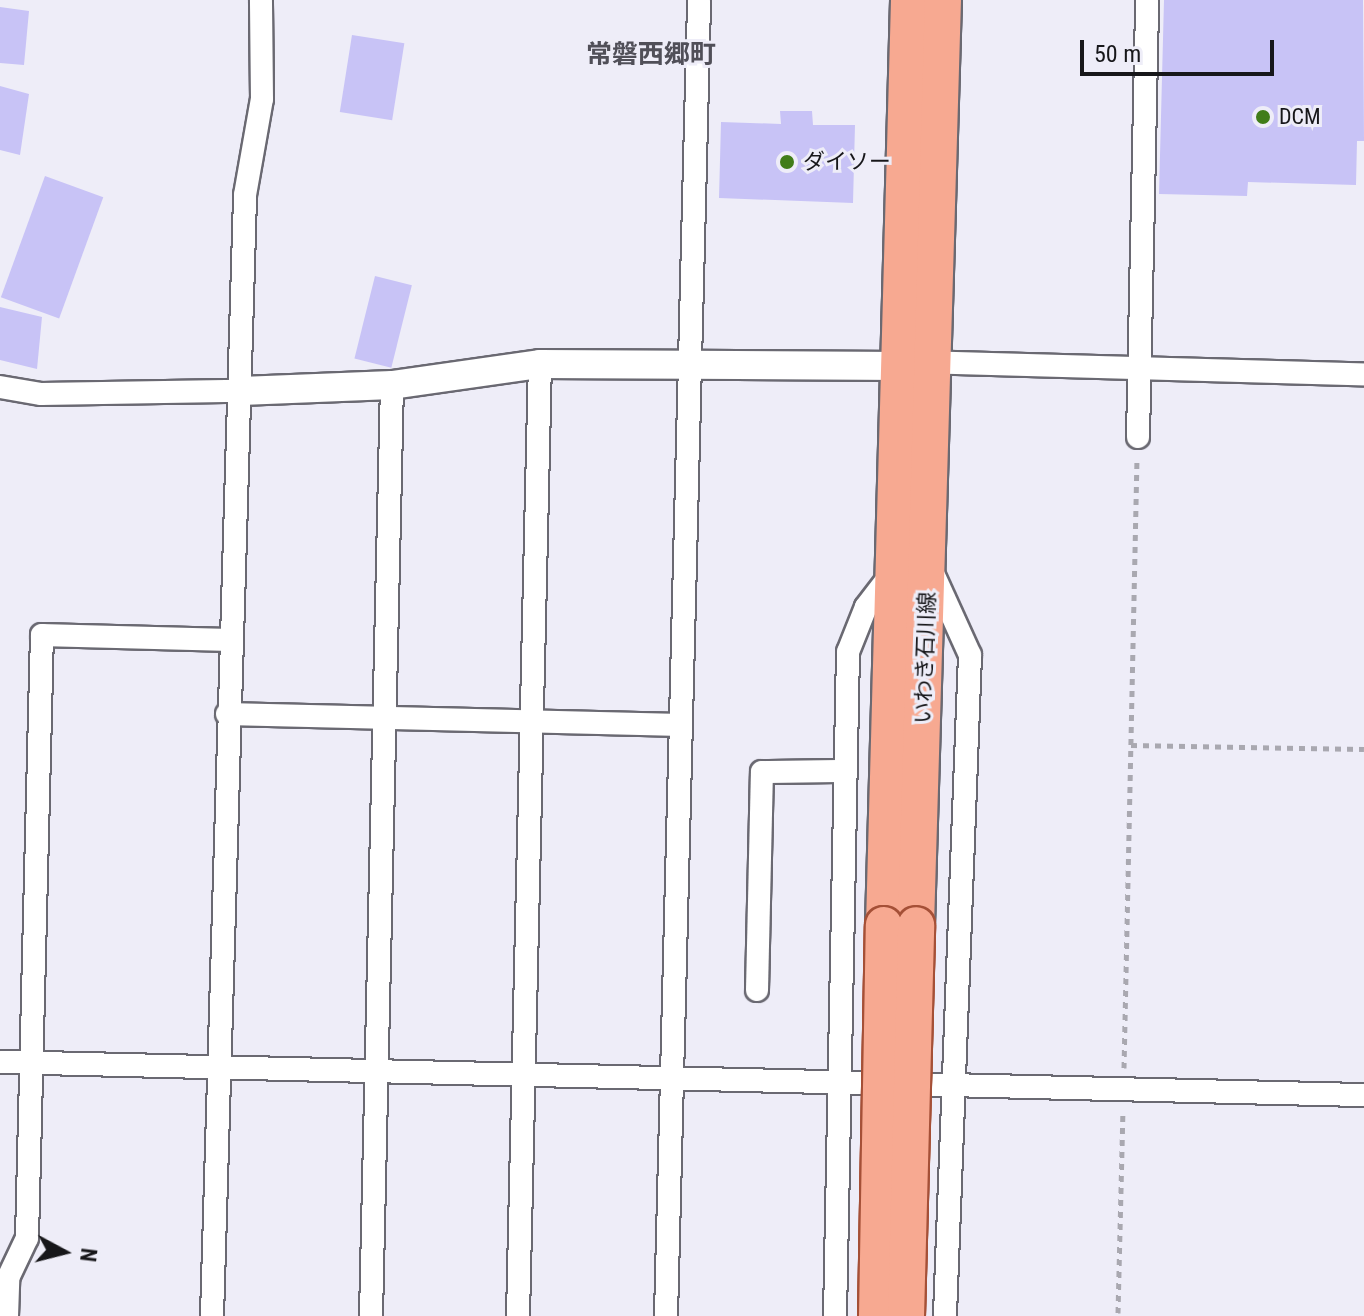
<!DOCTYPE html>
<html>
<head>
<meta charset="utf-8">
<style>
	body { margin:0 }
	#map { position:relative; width:1364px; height:1316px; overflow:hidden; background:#eeedf8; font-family:"Roboto Condensed","Noto Sans JP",sans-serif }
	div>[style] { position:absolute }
	.building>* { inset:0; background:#c8c3f6; transform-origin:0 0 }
	.path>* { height:5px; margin-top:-2.5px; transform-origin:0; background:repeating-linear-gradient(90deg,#a9a8b0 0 6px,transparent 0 12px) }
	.roads { filter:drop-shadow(2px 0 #6a6972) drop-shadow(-2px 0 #6a6972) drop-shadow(0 2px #6a6972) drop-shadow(0 -2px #6a6972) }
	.minor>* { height:22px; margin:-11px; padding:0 11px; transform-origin:11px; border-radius:11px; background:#fff }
	.tertiary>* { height:28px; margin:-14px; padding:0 14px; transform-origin:14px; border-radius:14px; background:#fff }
	.primary>* { height:36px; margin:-18px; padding:0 18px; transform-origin:18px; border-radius:18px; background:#f7a991 }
	.bridges { filter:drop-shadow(2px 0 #a55037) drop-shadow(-2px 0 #a55037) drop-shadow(0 2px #a55037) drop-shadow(0 -2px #a55037) }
	.primary-bridge>* { height:36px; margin:-18px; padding:0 18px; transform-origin:18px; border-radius:18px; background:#f7a991 }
	.dots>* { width:22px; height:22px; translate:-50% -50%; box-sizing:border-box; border:4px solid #eeedf8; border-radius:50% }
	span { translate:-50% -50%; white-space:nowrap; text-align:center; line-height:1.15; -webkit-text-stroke:6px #eeedf8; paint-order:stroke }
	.poi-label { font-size:22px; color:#17171a }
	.left { translate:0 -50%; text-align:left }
	.street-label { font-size:22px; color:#17171a }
	.quarter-label { font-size:26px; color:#504f58; font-weight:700 }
	.north { position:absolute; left:24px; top:1212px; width:80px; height:80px; -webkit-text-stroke:6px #eeedf8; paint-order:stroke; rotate:97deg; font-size:22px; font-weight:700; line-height:32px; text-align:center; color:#17171a }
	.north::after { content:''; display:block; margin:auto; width:28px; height:36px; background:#17171a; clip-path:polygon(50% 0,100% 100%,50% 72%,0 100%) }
	.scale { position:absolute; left:1080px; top:40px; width:194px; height:36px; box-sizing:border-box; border:4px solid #17171a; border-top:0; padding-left:10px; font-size:24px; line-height:28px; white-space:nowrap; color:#17171a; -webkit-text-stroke:6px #eeedf8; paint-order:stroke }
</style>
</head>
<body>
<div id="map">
	<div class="building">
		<div style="clip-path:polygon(1164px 0,1363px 0,1364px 141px,1357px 141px,1356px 185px,1248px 182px,1247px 196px,1159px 194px)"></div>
		<div style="clip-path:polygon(0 7px,29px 11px,24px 65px,0 63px)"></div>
		<div style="left:352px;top:35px;width:53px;height:78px;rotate:9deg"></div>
		<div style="clip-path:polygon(0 86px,29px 94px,20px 155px,0 150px)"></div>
		<div style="clip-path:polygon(780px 111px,812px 111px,813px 125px,855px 125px,853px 203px,719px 198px,721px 122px,781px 124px)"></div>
		<div style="left:45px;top:176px;width:62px;height:129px;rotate:20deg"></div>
		<div style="left:375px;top:276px;width:38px;height:85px;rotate:14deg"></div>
		<div style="clip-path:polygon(0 307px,42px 317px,37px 369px,0 360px)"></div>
	</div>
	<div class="path">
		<div style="left:1131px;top:745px;width:233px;rotate:1deg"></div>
		<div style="left:1124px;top:1068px;width:610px;rotate:-88.78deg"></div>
		<div style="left:1118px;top:1313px;width:203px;rotate:-88.6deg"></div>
	</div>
	<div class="roads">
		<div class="minor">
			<div style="left:922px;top:362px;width:442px;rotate:1.6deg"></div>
			<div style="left:0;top:387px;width:42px;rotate:9.7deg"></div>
			<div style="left:41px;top:394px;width:200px;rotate:-0.9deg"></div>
			<div style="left:1138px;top:437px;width:437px;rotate:-88.8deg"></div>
			<div style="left:931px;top:569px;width:94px;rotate:65.6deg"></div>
			<div style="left:970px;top:655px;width:661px;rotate:92.17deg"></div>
			<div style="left:227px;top:714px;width:454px;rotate:1.4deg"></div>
			<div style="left:757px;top:990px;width:218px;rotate:-88.7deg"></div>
			<div style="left:762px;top:772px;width:83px;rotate:-0.7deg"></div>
			<div style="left:0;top:1062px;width:1364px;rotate:1.39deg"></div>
			<div style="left:7px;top:1316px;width:38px;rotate:-88deg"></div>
			<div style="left:8px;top:1278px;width:44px;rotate:-64.6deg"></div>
			<div style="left:27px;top:1238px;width:603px;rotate:-88.58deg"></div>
			<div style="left:42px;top:635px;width:187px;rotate:1.5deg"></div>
			<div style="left:212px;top:1316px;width:1121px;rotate:-88.31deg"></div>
			<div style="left:245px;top:195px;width:97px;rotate:-80deg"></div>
			<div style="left:262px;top:99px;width:99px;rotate:-90.6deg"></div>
			<div style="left:371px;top:1316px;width:931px;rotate:-88.71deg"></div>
			<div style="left:518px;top:1316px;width:952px;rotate:-88.68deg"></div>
			<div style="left:666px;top:1316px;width:1316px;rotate:-88.56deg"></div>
			<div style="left:835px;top:1316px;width:664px;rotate:-88.88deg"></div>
			<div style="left:848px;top:652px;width:48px;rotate:-68.2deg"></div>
			<div style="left:866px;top:607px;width:43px;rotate:-52.6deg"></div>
		</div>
		<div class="tertiary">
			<div style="left:241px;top:391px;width:151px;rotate:-2.3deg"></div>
			<div style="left:392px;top:385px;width:149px;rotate:-8.1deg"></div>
			<div style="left:540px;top:364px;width:362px;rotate:0.3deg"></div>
		</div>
		<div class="primary">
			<div style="left:884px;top:925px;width:925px;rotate:-88.45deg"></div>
			<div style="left:916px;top:925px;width:925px;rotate:-88.33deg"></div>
		</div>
	</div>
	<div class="bridges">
		<div class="primary-bridge">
			<div style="left:877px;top:1316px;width:391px;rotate:-89deg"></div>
			<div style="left:906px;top:1316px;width:391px;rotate:-88.5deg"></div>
		</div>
	</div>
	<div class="dots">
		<div style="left:1263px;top:117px;background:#417d19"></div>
		<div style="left:787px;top:162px;background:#417d19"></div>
	</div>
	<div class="poi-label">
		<span class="left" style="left:1279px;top:117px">DCM</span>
		<span class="left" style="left:803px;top:162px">ダイソー</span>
	</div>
	<div class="street-label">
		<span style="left:925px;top:658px;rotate:-88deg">いわき石川線</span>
	</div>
	<div class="quarter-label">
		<span style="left:651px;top:55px">常磐西郷町</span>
	</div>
	<div class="north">N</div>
	<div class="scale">50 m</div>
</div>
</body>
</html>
